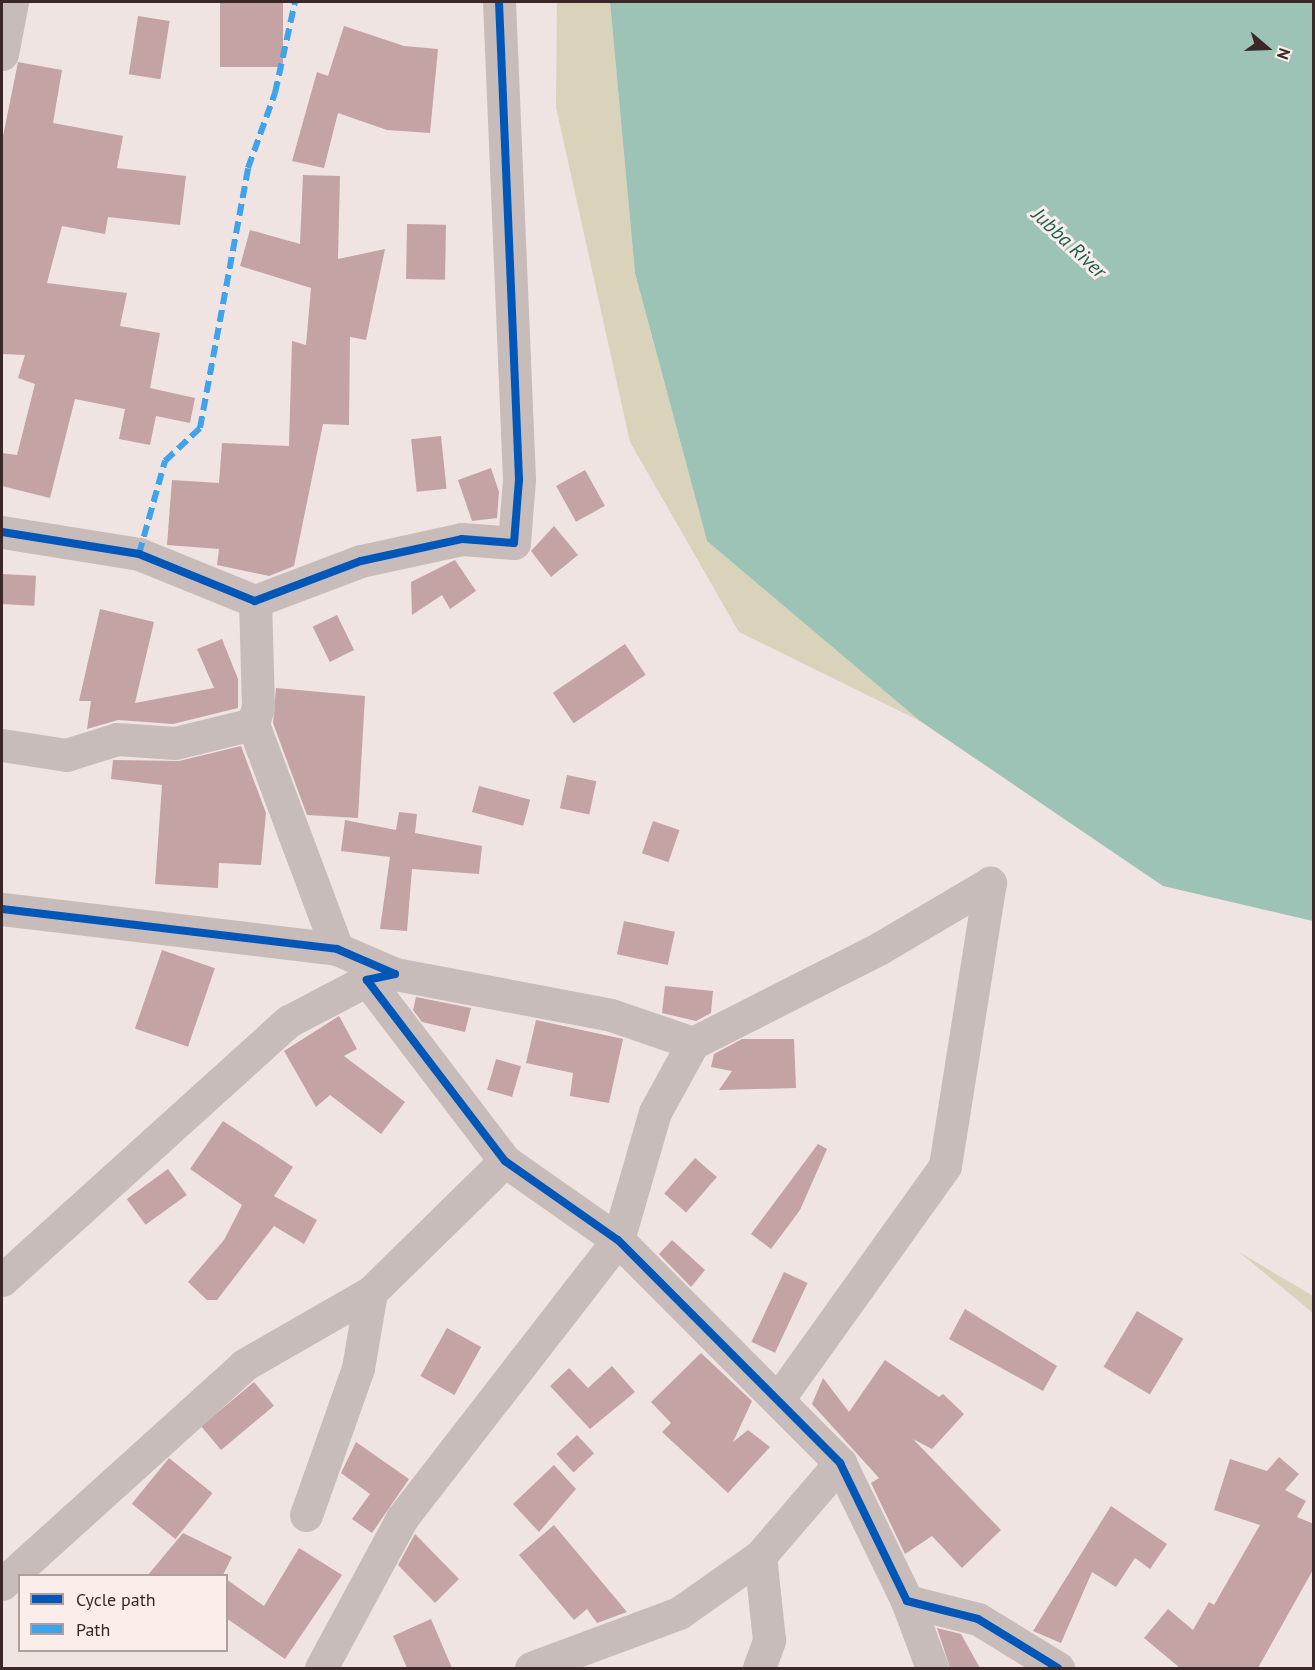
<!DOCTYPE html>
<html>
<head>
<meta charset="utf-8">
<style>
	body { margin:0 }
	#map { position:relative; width:1315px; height:1670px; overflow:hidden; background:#efe4e2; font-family:"PT Sans",sans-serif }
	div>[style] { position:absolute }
	.green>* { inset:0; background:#d8d3ba }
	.water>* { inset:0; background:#9cc3b6 }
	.building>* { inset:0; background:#c4a3a4; transform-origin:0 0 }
	.minor>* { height:33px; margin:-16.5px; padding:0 16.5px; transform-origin:16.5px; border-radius:16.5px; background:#c8bcba }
	.quiet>* { height:6px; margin-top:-3px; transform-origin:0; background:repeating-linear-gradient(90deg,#3fa3eb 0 12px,transparent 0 18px) }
	.cycleway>* { height:8px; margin:-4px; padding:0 4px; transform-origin:4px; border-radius:4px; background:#0057b8 }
	span { translate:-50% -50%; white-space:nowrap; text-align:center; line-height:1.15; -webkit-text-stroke:6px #fbede9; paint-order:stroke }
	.water-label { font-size:20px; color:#19604c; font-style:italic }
	.frame { position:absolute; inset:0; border:3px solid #3a2828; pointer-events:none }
	.legend { position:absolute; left:18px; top:1574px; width:210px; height:78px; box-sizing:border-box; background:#fbede9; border:2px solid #ae9e9c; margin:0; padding:8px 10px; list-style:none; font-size:18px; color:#3a2828 }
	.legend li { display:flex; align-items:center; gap:12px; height:30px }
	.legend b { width:30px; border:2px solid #ae9e9c }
	.north { position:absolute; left:1237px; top:18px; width:60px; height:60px; -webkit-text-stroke:4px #fbede9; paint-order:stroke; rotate:109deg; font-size:16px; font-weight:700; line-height:24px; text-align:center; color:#3a2828 }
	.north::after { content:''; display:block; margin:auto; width:21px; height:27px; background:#3a2828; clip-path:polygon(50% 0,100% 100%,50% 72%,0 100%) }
</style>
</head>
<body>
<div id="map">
	<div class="green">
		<div style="clip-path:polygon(557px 2px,610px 2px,635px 273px,707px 541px,920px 721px,739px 632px,630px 442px,556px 107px)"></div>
		<div style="clip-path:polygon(1239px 1252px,1313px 1296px,1313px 1313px)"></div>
	</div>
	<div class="water">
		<div style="clip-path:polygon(610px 2px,1313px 2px,1313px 921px,1163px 886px,920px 721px,707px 541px,635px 273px)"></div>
	</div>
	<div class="building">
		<div style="left:220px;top:2px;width:63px;height:65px"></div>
		<div style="left:138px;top:16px;width:32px;height:59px;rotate:9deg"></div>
		<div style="clip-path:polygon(344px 26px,404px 46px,438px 49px,430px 133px,387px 130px,338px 113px,324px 168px,292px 161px,317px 72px,328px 76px)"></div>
		<div style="clip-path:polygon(18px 62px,62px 70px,53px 123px,123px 136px,117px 168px,186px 176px,180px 225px,108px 217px,105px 234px,62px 226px,47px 283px,127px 293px,120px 326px,160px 333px,150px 388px,195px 398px,190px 423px,156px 416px,150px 445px,119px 439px,125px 409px,75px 399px,50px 498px,2px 486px,2px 453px,17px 455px,35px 384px,18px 378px,25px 355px,2px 354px,2px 141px)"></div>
		<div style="clip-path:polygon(303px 175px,340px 176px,338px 259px,385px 249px,366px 340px,350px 337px,349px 425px,323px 424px,294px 566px,269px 576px,217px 565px,219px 549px,167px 545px,172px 480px,219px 483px,222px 443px,289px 446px,292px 341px,306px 345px,311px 288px,240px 266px,250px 230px,300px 244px)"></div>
		<div style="left:407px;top:224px;width:39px;height:55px;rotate:1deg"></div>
		<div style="left:441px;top:436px;width:53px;height:30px;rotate:84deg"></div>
		<div style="clip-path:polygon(491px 468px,499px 492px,497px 518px,472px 521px,458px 480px)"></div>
		<div style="left:585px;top:470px;width:41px;height:33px;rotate:61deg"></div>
		<div style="clip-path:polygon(554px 526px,578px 555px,551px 577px,531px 551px)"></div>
		<div style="clip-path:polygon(455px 560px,476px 591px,450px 609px,442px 595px,412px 615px,411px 582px)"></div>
		<div style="left:2px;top:574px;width:34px;height:30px;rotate:3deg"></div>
		<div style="clip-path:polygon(100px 609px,154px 622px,135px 703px,214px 688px,197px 649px,222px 639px,238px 679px,238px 708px,173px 724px,118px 720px,87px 729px,91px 701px,79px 701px)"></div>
		<div style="left:337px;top:615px;width:39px;height:27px;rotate:64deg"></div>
		<div style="left:625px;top:644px;width:37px;height:87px;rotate:56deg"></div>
		<div style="clip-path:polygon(276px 688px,365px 696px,358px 818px,307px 815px,273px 723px)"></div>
		<div style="clip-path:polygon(241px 746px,266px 813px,261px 865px,219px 863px,218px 888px,155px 884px,162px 785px,111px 779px,113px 760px,179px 761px)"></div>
		<div style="left:567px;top:775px;width:30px;height:34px;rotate:12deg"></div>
		<div style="left:479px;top:786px;width:53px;height:27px;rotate:15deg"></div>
		<div style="clip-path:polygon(399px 812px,417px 814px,415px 833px,482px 846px,479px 874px,412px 869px,407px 931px,380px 929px,390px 857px,341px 851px,345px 820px,396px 830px)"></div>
		<div style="left:653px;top:821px;width:28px;height:34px;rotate:19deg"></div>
		<div style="left:624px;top:921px;width:52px;height:34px;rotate:12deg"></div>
		<div style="left:162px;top:950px;width:56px;height:83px;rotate:19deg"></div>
		<div style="clip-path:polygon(665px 986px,713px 991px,711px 1013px,696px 1021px,662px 1013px)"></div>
		<div style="clip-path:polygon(416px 997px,471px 1008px,465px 1032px,422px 1022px,413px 1010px)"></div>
		<div style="clip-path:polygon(339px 1016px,357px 1049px,344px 1056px,405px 1102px,381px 1134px,330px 1095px,316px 1107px,284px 1051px)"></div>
		<div style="clip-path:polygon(536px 1020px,623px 1039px,609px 1103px,570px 1096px,573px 1073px,526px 1063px)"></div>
		<div style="clip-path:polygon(742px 1039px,794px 1039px,796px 1088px,719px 1090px,732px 1071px,711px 1067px,714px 1054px)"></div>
		<div style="left:496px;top:1059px;width:26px;height:32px;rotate:16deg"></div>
		<div style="clip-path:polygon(223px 1121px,293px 1167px,274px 1196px,317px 1220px,304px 1244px,274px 1226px,217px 1300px,207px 1300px,188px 1282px,224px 1240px,242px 1205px,190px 1169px)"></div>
		<div style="clip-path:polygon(818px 1144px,827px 1149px,800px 1210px,771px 1249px,751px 1234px)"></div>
		<div style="left:695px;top:1158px;width:29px;height:47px;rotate:41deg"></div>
		<div style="left:168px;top:1169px;width:32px;height:51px;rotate:54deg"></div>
		<div style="clip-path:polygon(672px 1240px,705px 1270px,691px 1287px,659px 1254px)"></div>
		<div style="left:784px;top:1272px;width:26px;height:77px;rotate:25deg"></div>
		<div style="clip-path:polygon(965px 1309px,1057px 1366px,1043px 1391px,949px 1339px)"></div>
		<div style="left:1137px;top:1311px;width:54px;height:65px;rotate:31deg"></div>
		<div style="left:447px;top:1328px;width:39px;height:55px;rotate:29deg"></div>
		<div style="clip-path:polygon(701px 1353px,752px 1401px,733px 1442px,748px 1430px,770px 1447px,728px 1493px,662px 1432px,671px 1423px,651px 1402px)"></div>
		<div style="clip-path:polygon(885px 1360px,939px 1397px,943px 1394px,964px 1414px,932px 1449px,913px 1439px,1001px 1530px,962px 1568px,932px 1536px,905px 1554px,871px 1483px,879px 1478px,812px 1404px,823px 1378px,849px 1412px)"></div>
		<div style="clip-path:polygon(612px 1366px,635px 1392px,590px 1429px,550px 1386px,569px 1368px,588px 1388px)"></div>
		<div style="left:254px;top:1382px;width:31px;height:69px;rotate:50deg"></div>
		<div style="left:577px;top:1435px;width:25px;height:28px;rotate:47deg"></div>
		<div style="clip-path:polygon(356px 1442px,409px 1479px,372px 1533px,352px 1519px,370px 1494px,341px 1473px)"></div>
		<div style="clip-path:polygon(1279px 1457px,1299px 1474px,1285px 1490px,1306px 1501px,1297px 1517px,1314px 1524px,1314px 1568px,1258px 1668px,1180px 1668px,1144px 1638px,1168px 1609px,1193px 1630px,1209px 1602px,1214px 1605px,1260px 1525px,1214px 1510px,1230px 1459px,1267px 1471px)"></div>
		<div style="left:169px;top:1458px;width:56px;height:59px;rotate:39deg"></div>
		<div style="clip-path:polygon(554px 1465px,576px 1489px,539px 1532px,513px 1504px)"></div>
		<div style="clip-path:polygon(1111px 1506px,1167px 1544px,1150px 1569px,1135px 1558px,1116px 1587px,1092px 1572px,1061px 1643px,1033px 1631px)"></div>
		<div style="clip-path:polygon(554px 1525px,627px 1612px,597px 1623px,587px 1609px,574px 1620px,519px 1555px)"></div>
		<div style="clip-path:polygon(183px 1533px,232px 1557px,223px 1575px,148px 1575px)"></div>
		<div style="clip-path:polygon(415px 1534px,459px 1579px,435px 1603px,398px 1565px)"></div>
		<div style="clip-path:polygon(299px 1548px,342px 1575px,285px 1659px,226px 1618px,226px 1579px,264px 1606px)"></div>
		<div style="clip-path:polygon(431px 1619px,452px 1668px,407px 1668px,393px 1636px)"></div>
		<div style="clip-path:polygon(937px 1628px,961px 1634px,980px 1668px,950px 1668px)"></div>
	</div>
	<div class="minor">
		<div style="left:2px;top:54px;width:53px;rotate:-79.1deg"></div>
		<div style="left:2px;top:532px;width:139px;rotate:9.1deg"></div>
		<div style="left:139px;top:554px;width:125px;rotate:22.1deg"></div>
		<div style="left:255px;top:601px;width:113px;rotate:-20.7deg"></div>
		<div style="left:361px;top:561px;width:103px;rotate:-12.3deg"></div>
		<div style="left:462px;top:539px;width:52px;rotate:4.4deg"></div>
		<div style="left:514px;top:543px;width:64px;rotate:-85.5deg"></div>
		<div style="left:519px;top:479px;width:477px;rotate:-92.4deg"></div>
		<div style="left:253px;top:724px;width:18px;rotate:-74deg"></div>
		<div style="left:258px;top:707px;width:106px;rotate:-91.6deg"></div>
		<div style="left:2px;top:745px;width:65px;rotate:8.9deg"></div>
		<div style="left:66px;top:755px;width:53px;rotate:-17.4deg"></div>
		<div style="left:117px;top:739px;width:58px;rotate:3.9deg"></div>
		<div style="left:175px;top:743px;width:80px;rotate:-13.7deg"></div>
		<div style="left:253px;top:724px;width:240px;rotate:69.5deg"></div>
		<div style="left:2px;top:909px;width:337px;rotate:6.8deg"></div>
		<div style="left:337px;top:949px;width:63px;rotate:23.3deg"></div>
		<div style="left:395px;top:974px;width:29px;rotate:168deg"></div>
		<div style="left:367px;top:980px;width:228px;rotate:52.7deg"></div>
		<div style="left:505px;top:1161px;width:138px;rotate:35deg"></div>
		<div style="left:618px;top:1240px;width:315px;rotate:45.1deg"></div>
		<div style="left:840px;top:1463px;width:153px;rotate:64.1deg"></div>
		<div style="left:907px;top:1601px;width:73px;rotate:14.2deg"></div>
		<div style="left:978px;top:1619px;width:94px;rotate:31.5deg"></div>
		<div style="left:395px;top:974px;width:220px;rotate:10.7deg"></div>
		<div style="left:611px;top:1015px;width:87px;rotate:18.9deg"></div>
		<div style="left:2px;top:1280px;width:387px;rotate:-42.1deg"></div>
		<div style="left:289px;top:1021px;width:88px;rotate:-27.7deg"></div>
		<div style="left:779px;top:1398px;width:285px;rotate:-54.4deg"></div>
		<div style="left:945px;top:1166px;width:287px;rotate:-81deg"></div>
		<div style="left:306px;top:1515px;width:156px;rotate:-70.5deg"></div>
		<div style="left:358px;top:1368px;width:77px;rotate:-80.3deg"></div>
		<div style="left:371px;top:1292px;width:187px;rotate:-44.4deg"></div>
		<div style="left:2px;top:1584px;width:326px;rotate:-42.1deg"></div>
		<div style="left:244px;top:1365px;width:146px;rotate:-29.9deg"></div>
		<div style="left:907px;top:1601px;width:72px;rotate:69.5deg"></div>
		<div style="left:321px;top:1668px;width:170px;rotate:-61.6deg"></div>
		<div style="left:402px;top:1518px;width:352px;rotate:-52.2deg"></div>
		<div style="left:618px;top:1240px;width:133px;rotate:-73.9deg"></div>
		<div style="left:655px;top:1112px;width:79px;rotate:-61.2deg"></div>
		<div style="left:693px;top:1043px;width:210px;rotate:-26.9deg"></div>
		<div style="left:880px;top:948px;width:128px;rotate:-30.6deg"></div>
		<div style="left:531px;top:1668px;width:158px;rotate:-20.4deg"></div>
		<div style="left:679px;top:1613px;width:99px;rotate:-35.1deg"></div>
		<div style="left:760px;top:1556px;width:123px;rotate:-49.3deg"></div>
		<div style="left:759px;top:1668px;width:30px;rotate:-70deg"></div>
		<div style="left:769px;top:1640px;width:84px;rotate:-96.1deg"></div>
	</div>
	<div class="quiet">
		<div style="left:139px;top:554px;width:97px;rotate:-74.4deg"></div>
		<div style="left:165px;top:461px;width:48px;rotate:-43.3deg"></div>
		<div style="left:200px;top:428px;width:264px;rotate:-79.5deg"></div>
		<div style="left:248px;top:168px;width:80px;rotate:-70.2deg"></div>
		<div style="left:275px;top:93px;width:93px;rotate:-77.6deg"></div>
	</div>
	<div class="cycleway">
		<div style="left:2px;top:532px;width:139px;rotate:9.1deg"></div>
		<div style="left:139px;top:554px;width:125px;rotate:22.1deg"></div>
		<div style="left:255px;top:601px;width:113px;rotate:-20.7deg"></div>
		<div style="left:361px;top:561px;width:103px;rotate:-12.3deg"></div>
		<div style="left:462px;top:539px;width:52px;rotate:4.4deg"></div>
		<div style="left:514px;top:543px;width:64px;rotate:-85.5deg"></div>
		<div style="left:519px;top:479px;width:477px;rotate:-92.4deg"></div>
		<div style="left:2px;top:909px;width:337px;rotate:6.8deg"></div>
		<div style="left:337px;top:949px;width:63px;rotate:23.3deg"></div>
		<div style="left:395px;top:974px;width:29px;rotate:168deg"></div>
		<div style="left:367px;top:980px;width:228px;rotate:52.7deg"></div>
		<div style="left:505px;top:1161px;width:138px;rotate:35deg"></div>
		<div style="left:618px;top:1240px;width:315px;rotate:45.1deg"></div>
		<div style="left:840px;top:1463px;width:153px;rotate:64.1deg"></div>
		<div style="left:907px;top:1601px;width:73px;rotate:14.2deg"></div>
		<div style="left:978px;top:1619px;width:94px;rotate:31.5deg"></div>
	</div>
	<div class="water-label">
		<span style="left:1069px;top:243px;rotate:43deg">Jubba River</span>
	</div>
	<div class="frame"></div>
	<ul class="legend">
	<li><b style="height:8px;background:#0057b8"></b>Cycle path</li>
	<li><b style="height:8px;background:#3fa3eb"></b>Path</li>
	</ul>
	<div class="north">N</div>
</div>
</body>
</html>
